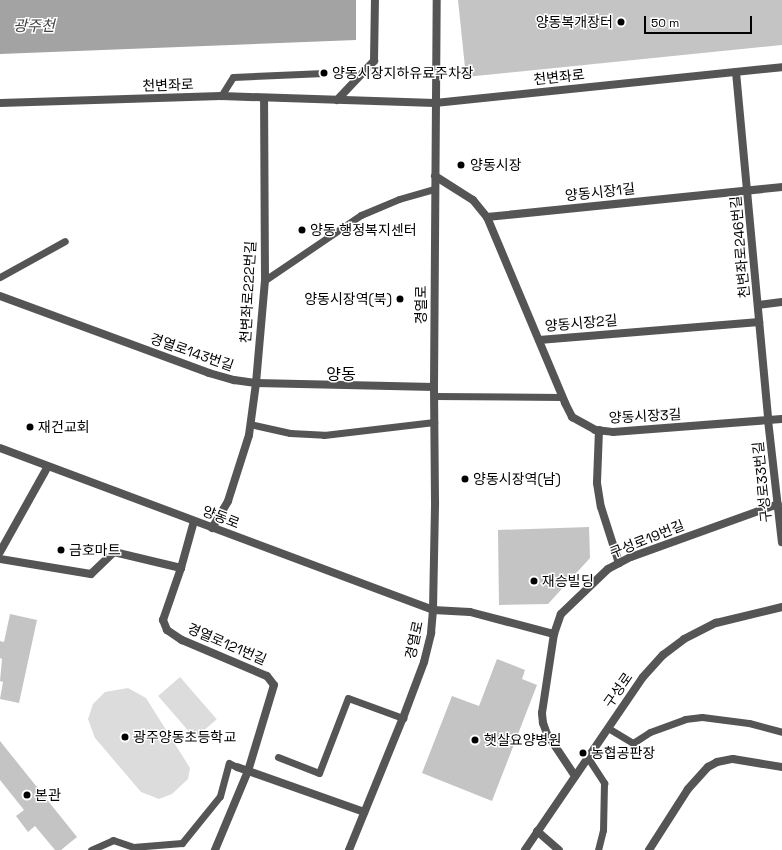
<!DOCTYPE html>
<html>
<head>
<meta charset="utf-8">
<style>
	body { margin:0 }
	#map { position:relative; width:782px; height:850px; overflow:hidden; background:#fff; font-family:"Space Grotesk","Noto Sans KR",sans-serif }
	div>[style] { position:absolute }
	.green>* { inset:0; background:#dcdcdc; transform-origin:0 0 }
	.water>* { inset:0; background:#a3a3a3 }
	.building>* { inset:0; background:#c4c4c4 }
	.service>* { height:7px; margin:-3.5px; padding:0 3.5px; transform-origin:3.5px; border-radius:3.5px; background:#555 }
	.minor>* { height:8px; margin:-4px; padding:0 4px; transform-origin:4px; border-radius:4px; background:#555 }
	.tertiary>* { height:8px; margin:-4px; padding:0 4px; transform-origin:4px; border-radius:4px; background:#555 }
	.dots>* { width:11px; height:11px; translate:-50% -50%; box-sizing:border-box; border:2px solid #fff; border-radius:50% }
	span { translate:-50% -50%; white-space:nowrap; text-align:center; line-height:1.15; -webkit-text-stroke:3px #fff; paint-order:stroke }
	.poi-label { font-size:14px; color:#000 }
	.right { translate:-100% -50%; text-align:right }
	.left { translate:0 -50%; text-align:left }
	.street-label { font-size:14px; color:#000 }
	.water-label { font-size:15px; color:#444; font-style:italic }
	.quarter-label { font-size:16px; color:#000 }
	.scale { position:absolute; left:644px; top:16px; width:108px; height:18px; box-sizing:border-box; border:2px solid #000; border-top:0; padding-left:5px; font-size:12px; line-height:14px; white-space:nowrap; color:#000; -webkit-text-stroke:3px #fff; paint-order:stroke }
</style>
</head>
<body>
<div id="map">
	<div class="green">
		<div style="left:180px;top:677px;width:56px;height:29px;rotate:49deg"></div>
		<div style="clip-path:polygon(128px 688px,146px 698px,190px 768px,188px 779px,172px 794px,159px 799px,141px 792px,95px 738px,88px 719px,93px 704px,105px 692px)"></div>
	</div>
	<div class="water">
		<div style="clip-path:polygon(0 0,356px 0,356px 40px,0 54px)"></div>
	</div>
	<div class="building">
		<div style="clip-path:polygon(458px 0,782px 0,782px 45px,466px 77px)"></div>
		<div style="clip-path:polygon(589px 527px,590px 558px,548px 604px,499px 605px,498px 530px)"></div>
		<div style="clip-path:polygon(10px 614px,37px 620px,19px 703px,0 699px,3px 682px,0 681px,2px 659px,0 658px,0 641px,4px 642px)"></div>
		<div style="clip-path:polygon(497px 659px,525px 670px,522px 679px,537px 685px,492px 801px,422px 773px,452px 696px,479px 706px)"></div>
		<div style="clip-path:polygon(0 741px,77px 837px,61px 850px,55px 850px,35px 826px,28px 832px,16px 816px,24px 810px,0 780px)"></div>
	</div>
	<div class="service">
		<div style="left:221px;top:96px;width:22px;rotate:-58deg"></div>
		<div style="left:233px;top:77px;width:91px;rotate:-2.5deg"></div>
		<div style="left:0;top:277px;width:74px;rotate:-29deg"></div>
		<div style="left:265px;top:280px;width:116px;rotate:-34.1deg"></div>
		<div style="left:361px;top:215px;width:41px;rotate:-22.8deg"></div>
		<div style="left:399px;top:199px;width:37px;rotate:-16deg"></div>
		<div style="left:434px;top:396px;width:128px;rotate:0.4deg"></div>
		<div style="left:250px;top:424px;width:41px;rotate:12.7deg"></div>
		<div style="left:290px;top:433px;width:34px;rotate:3deg"></div>
		<div style="left:324px;top:435px;width:111px;rotate:-6.7deg"></div>
		<div style="left:608px;top:728px;width:29px;rotate:31deg"></div>
		<div style="left:633px;top:743px;width:20px;rotate:-33deg"></div>
		<div style="left:650px;top:732px;width:37px;rotate:-20deg"></div>
		<div style="left:685px;top:719px;width:17px;rotate:-7deg"></div>
		<div style="left:702px;top:717px;width:47px;rotate:7.3deg"></div>
		<div style="left:749px;top:723px;width:34px;rotate:15deg"></div>
		<div style="left:278px;top:757px;width:44px;rotate:21.3deg"></div>
		<div style="left:319px;top:773px;width:80px;rotate:-68.9deg"></div>
		<div style="left:348px;top:698px;width:59px;rotate:20deg"></div>
		<div style="left:588px;top:758px;width:30px;rotate:57deg"></div>
		<div style="left:604px;top:783px;width:47px;rotate:91.2deg"></div>
		<div style="left:603px;top:830px;width:21px;rotate:104deg"></div>
		<div style="left:91px;top:850px;width:24px;rotate:-24deg"></div>
		<div style="left:113px;top:840px;width:21px;rotate:19deg"></div>
		<div style="left:133px;top:847px;width:49px;rotate:-4.7deg"></div>
		<div style="left:182px;top:843px;width:60px;rotate:-51deg"></div>
		<div style="left:220px;top:796px;width:34px;rotate:-75deg"></div>
		<div style="left:229px;top:763px;width:9px;rotate:27deg"></div>
	</div>
	<div class="minor">
		<div style="left:736px;top:72px;width:349px;rotate:84.7deg"></div>
		<div style="left:768px;top:420px;width:123px;rotate:83.5deg"></div>
		<div style="left:435px;top:176px;width:45px;rotate:32.3deg"></div>
		<div style="left:473px;top:200px;width:22px;rotate:51deg"></div>
		<div style="left:487px;top:217px;width:202px;rotate:67.2deg"></div>
		<div style="left:565px;top:403px;width:16px;rotate:63deg"></div>
		<div style="left:572px;top:417px;width:26px;rotate:29deg"></div>
		<div style="left:595px;top:430px;width:18px;rotate:6deg"></div>
		<div style="left:613px;top:432px;width:169px;rotate:-4.4deg"></div>
		<div style="left:487px;top:217px;width:297px;rotate:-5.8deg"></div>
		<div style="left:0;top:296px;width:223px;rotate:20.2deg"></div>
		<div style="left:209px;top:373px;width:26px;rotate:16deg"></div>
		<div style="left:234px;top:380px;width:22px;rotate:8deg"></div>
		<div style="left:256px;top:383px;width:178px;rotate:1.3deg"></div>
		<div style="left:758px;top:305px;width:24px;rotate:-7deg"></div>
		<div style="left:539px;top:340px;width:221px;rotate:-4.7deg"></div>
		<div style="left:599px;top:430px;width:53px;rotate:92.2deg"></div>
		<div style="left:597px;top:483px;width:24px;rotate:81deg"></div>
		<div style="left:601px;top:507px;width:59px;rotate:72.2deg"></div>
		<div style="left:0;top:448px;width:462px;rotate:20.5deg"></div>
		<div style="left:433px;top:610px;width:37px;rotate:3deg"></div>
		<div style="left:470px;top:612px;width:87px;rotate:14.7deg"></div>
		<div style="left:194px;top:521px;width:49px;rotate:105.5deg"></div>
		<div style="left:181px;top:568px;width:55px;rotate:109.1deg"></div>
		<div style="left:163px;top:620px;width:11px;rotate:68deg"></div>
		<div style="left:167px;top:630px;width:18px;rotate:34deg"></div>
		<div style="left:182px;top:640px;width:92px;rotate:23deg"></div>
		<div style="left:267px;top:676px;width:11px;rotate:52deg"></div>
		<div style="left:274px;top:685px;width:90px;rotate:106.8deg"></div>
		<div style="left:248px;top:771px;width:86px;rotate:112.7deg"></div>
		<div style="left:212px;top:528px;width:31px;rotate:-59deg"></div>
		<div style="left:228px;top:501px;width:69px;rotate:-72.3deg"></div>
		<div style="left:249px;top:435px;width:52px;rotate:-82.3deg"></div>
		<div style="left:256px;top:383px;width:103px;rotate:-85deg"></div>
		<div style="left:265px;top:280px;width:182px;rotate:-90.3deg"></div>
		<div style="left:0;top:552px;width:98px;rotate:-60.8deg"></div>
		<div style="left:0;top:559px;width:92px;rotate:9.4deg"></div>
		<div style="left:91px;top:574px;width:32px;rotate:-44deg"></div>
		<div style="left:114px;top:552px;width:69px;rotate:13.4deg"></div>
		<div style="left:237px;top:767px;width:135px;rotate:19.5deg"></div>
		<div style="left:575px;top:776px;width:50px;rotate:-123.7deg"></div>
		<div style="left:547px;top:734px;width:12px;rotate:-110deg"></div>
		<div style="left:543px;top:723px;width:10px;rotate:-96deg"></div>
		<div style="left:542px;top:713px;width:80px;rotate:-81.4deg"></div>
		<div style="left:554px;top:634px;width:21px;rotate:-71deg"></div>
		<div style="left:561px;top:614px;width:65px;rotate:-43.8deg"></div>
		<div style="left:608px;top:569px;width:26px;rotate:-28deg"></div>
		<div style="left:631px;top:557px;width:156px;rotate:-19.8deg"></div>
		<div style="left:537px;top:831px;width:29px;rotate:41deg"></div>
		<div style="left:649px;top:850px;width:72px;rotate:-57.4deg"></div>
		<div style="left:688px;top:789px;width:30px;rotate:-48deg"></div>
		<div style="left:708px;top:767px;width:10px;rotate:-29deg"></div>
		<div style="left:717px;top:762px;width:16px;rotate:-11deg"></div>
		<div style="left:733px;top:759px;width:50px;rotate:9.3deg"></div>
	</div>
	<div class="tertiary">
		<div style="left:337px;top:100px;width:54px;rotate:-46.5deg"></div>
		<div style="left:374px;top:61px;width:61px;rotate:-89.1deg"></div>
		<div style="left:0;top:103px;width:221px;rotate:-1.8deg"></div>
		<div style="left:221px;top:96px;width:214px;rotate:1.9deg"></div>
		<div style="left:435px;top:103px;width:349px;rotate:-5.9deg"></div>
		<div style="left:349px;top:850px;width:143px;rotate:-67.8deg"></div>
		<div style="left:403px;top:718px;width:60px;rotate:-69.4deg"></div>
		<div style="left:424px;top:662px;width:30px;rotate:-76deg"></div>
		<div style="left:431px;top:633px;width:23px;rotate:-85deg"></div>
		<div style="left:433px;top:610px;width:108px;rotate:-88.9deg"></div>
		<div style="left:435px;top:502px;width:115px;rotate:-90.5deg"></div>
		<div style="left:434px;top:387px;width:387px;rotate:-89.6deg"></div>
		<div style="left:525px;top:850px;width:209px;rotate:-55.7deg"></div>
		<div style="left:643px;top:677px;width:30px;rotate:-48deg"></div>
		<div style="left:663px;top:655px;width:26px;rotate:-37deg"></div>
		<div style="left:684px;top:639px;width:36px;rotate:-27deg"></div>
		<div style="left:716px;top:623px;width:68px;rotate:-13.6deg"></div>
	</div>
	<div class="dots">
		<div style="left:621px;top:22px;background:#000"></div>
		<div style="left:324px;top:73px;background:#000"></div>
		<div style="left:461px;top:165px;background:#000"></div>
		<div style="left:302px;top:230px;background:#000"></div>
		<div style="left:400px;top:299px;background:#000"></div>
		<div style="left:30px;top:427px;background:#000"></div>
		<div style="left:465px;top:479px;background:#000"></div>
		<div style="left:61px;top:550px;background:#000"></div>
		<div style="left:534px;top:581px;background:#000"></div>
		<div style="left:125px;top:737px;background:#000"></div>
		<div style="left:475px;top:740px;background:#000"></div>
		<div style="left:583px;top:753px;background:#000"></div>
		<div style="left:27px;top:795px;background:#000"></div>
	</div>
	<div class="poi-label">
		<span class="right" style="left:613px;top:22px">양동복개장터</span>
		<span class="left" style="left:332px;top:73px">양동시장지하유료주차장</span>
		<span class="left" style="left:470px;top:165px">양동시장</span>
		<span class="left" style="left:310px;top:230px">양동 행정복지센터</span>
		<span class="right" style="left:392px;top:299px">양동시장역(북)</span>
		<span class="left" style="left:38px;top:427px">재건교회</span>
		<span class="left" style="left:473px;top:479px">양동시장역(남)</span>
		<span class="left" style="left:69px;top:550px">금호마트</span>
		<span class="left" style="left:542px;top:581px">재승빌딩</span>
		<span class="left" style="left:133px;top:737px">광주양동초등학교</span>
		<span class="left" style="left:484px;top:740px">햇살요양병원</span>
		<span class="left" style="left:591px;top:753px">농협공판장</span>
		<span class="left" style="left:35px;top:795px">본관</span>
	</div>
	<div class="street-label">
		<span style="left:559px;top:77px;rotate:-6deg">천변좌로</span>
		<span style="left:168px;top:85px;rotate:-2deg">천변좌로</span>
		<span style="left:600px;top:192px;rotate:-6deg">양동시장1길</span>
		<span style="left:740px;top:247px;rotate:-95deg">천변좌로246번길</span>
		<span style="left:248px;top:292px;rotate:-87deg">천변좌로222번길</span>
		<span style="left:421px;top:305px;rotate:-90deg">경열로</span>
		<span style="left:581px;top:323px;rotate:-5deg">양동시장2길</span>
		<span style="left:192px;top:352px;rotate:19deg">경열로143번길</span>
		<span style="left:645px;top:416px;rotate:-3deg">양동시장3길</span>
		<span style="left:762px;top:482px;rotate:-96deg">구성로33번길</span>
		<span style="left:221px;top:517px;rotate:21deg">양동로</span>
		<span style="left:647px;top:539px;rotate:-22deg">구성로19번길</span>
		<span style="left:414px;top:640px;rotate:-78deg">경열로</span>
		<span style="left:227px;top:644px;rotate:23deg">경열로121번길</span>
		<span style="left:618px;top:690px;rotate:-55deg">구성로</span>
	</div>
	<div class="water-label">
		<span style="left:34px;top:26px">광주천</span>
	</div>
	<div class="quarter-label">
		<span style="left:341px;top:375px">양동</span>
	</div>
	<div class="scale">50 m</div>
</div>
</body>
</html>
